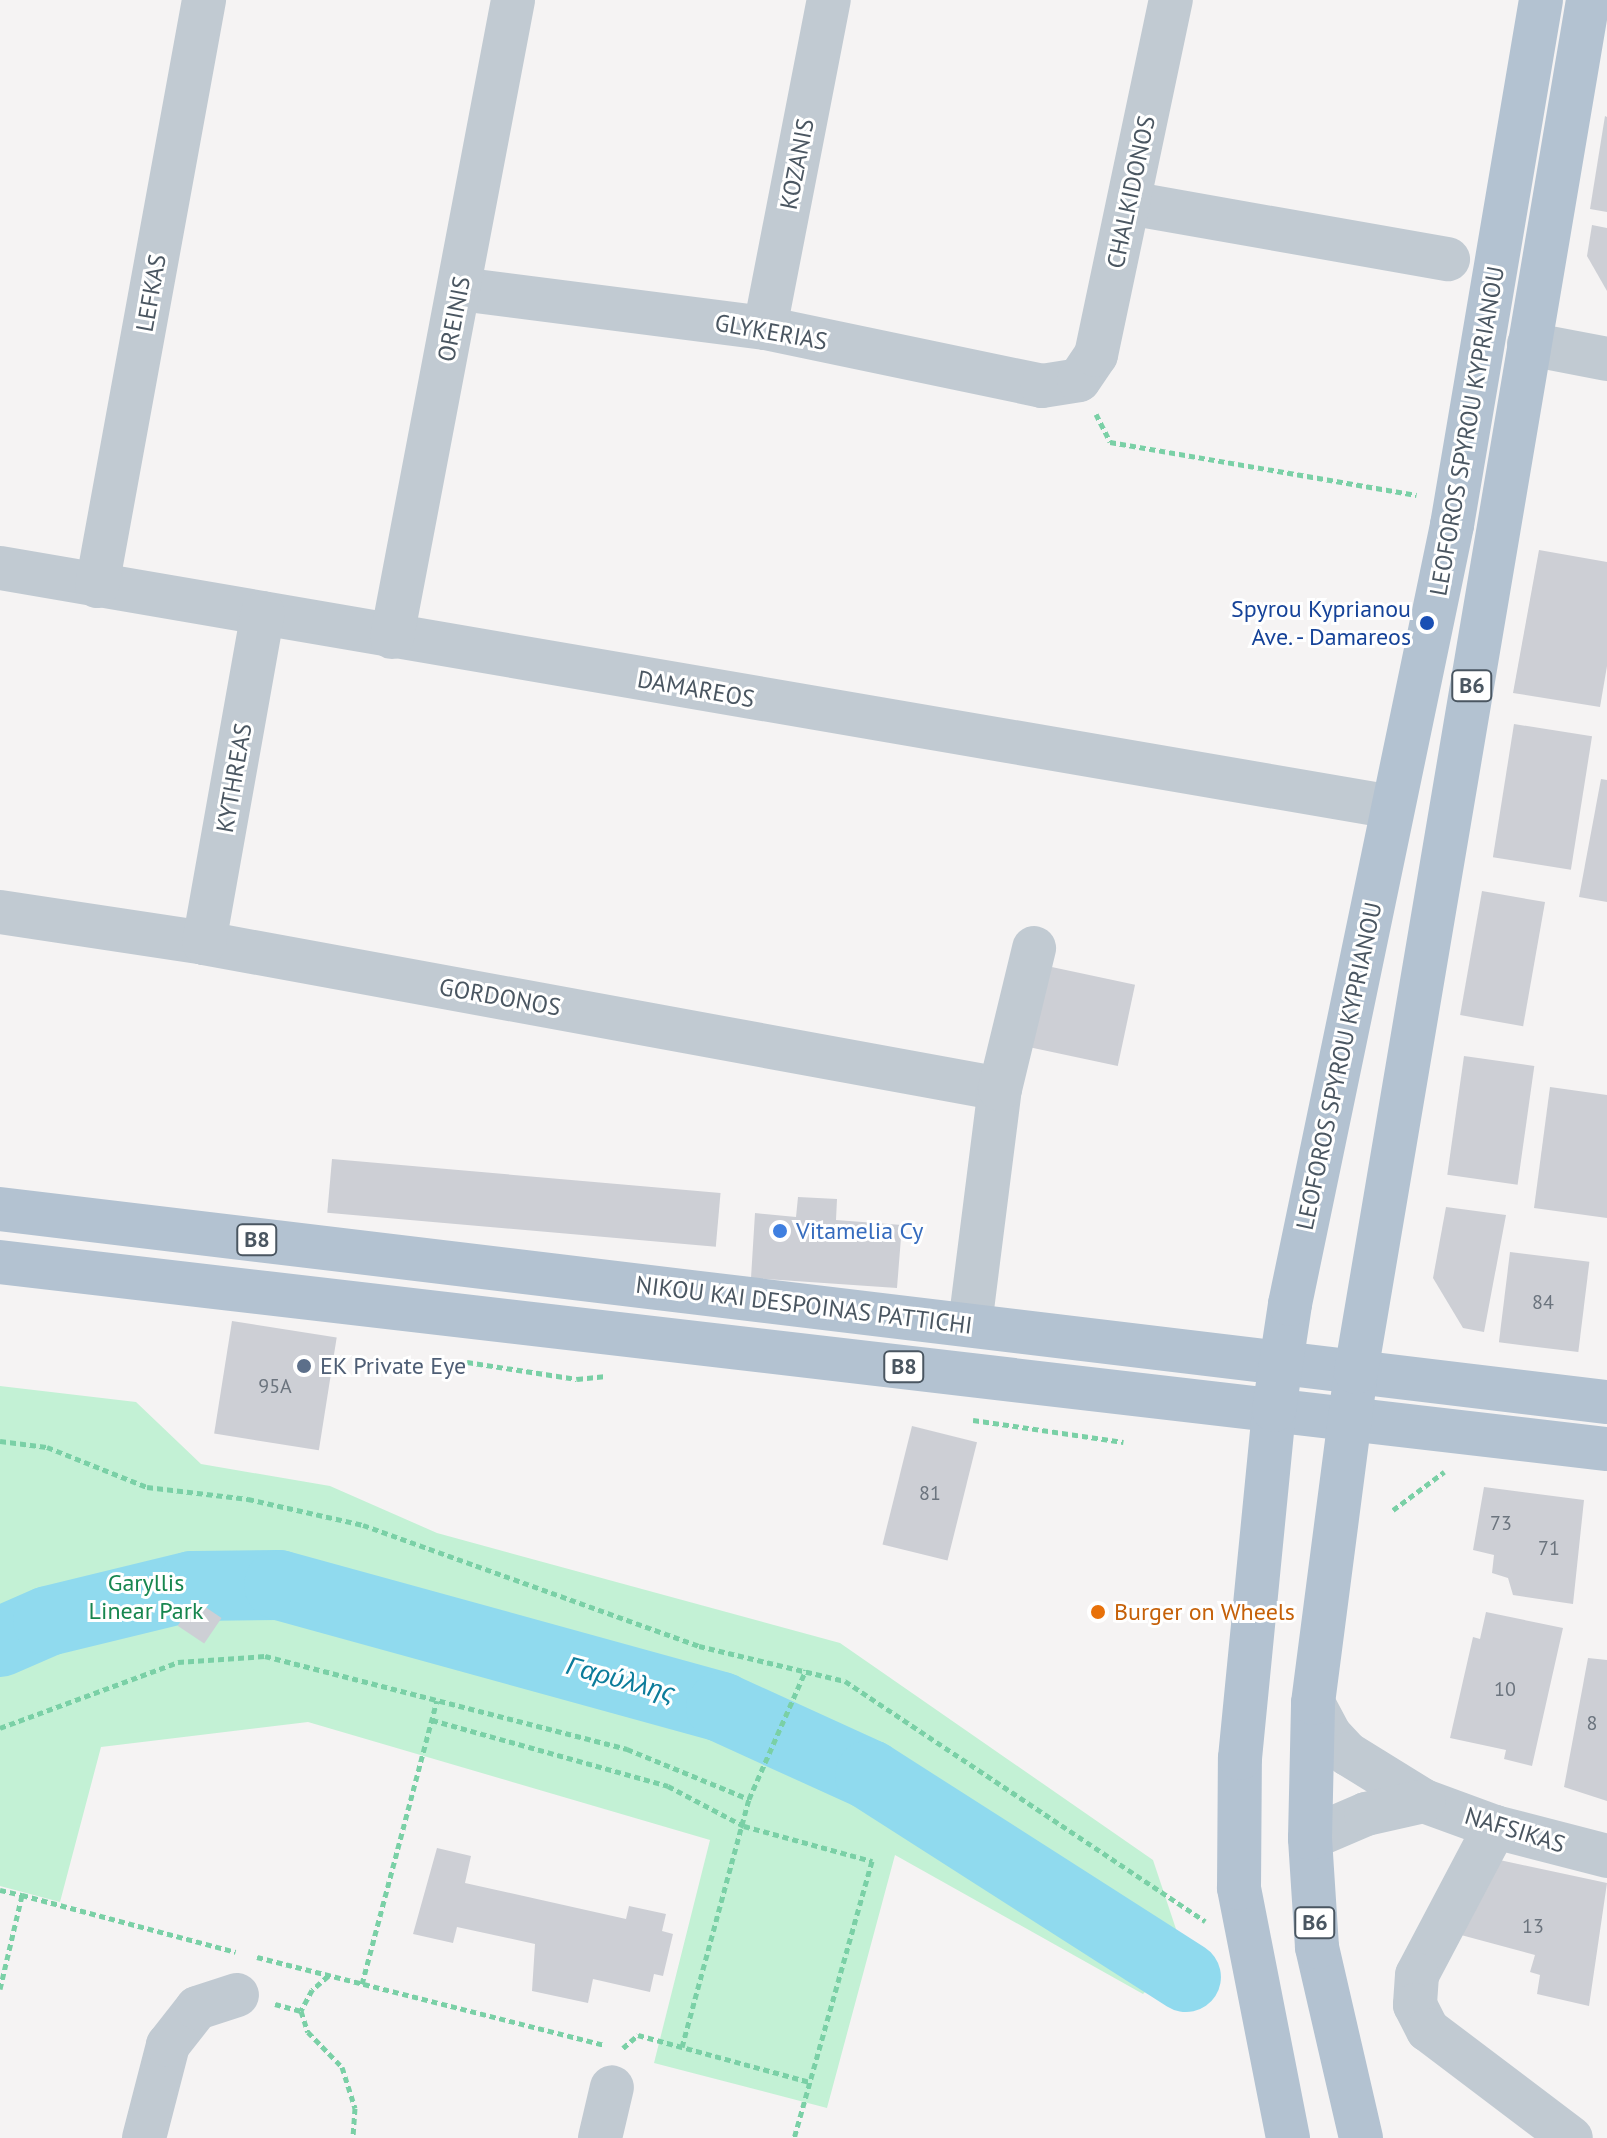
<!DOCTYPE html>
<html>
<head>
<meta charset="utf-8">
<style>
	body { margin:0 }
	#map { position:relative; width:1607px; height:2138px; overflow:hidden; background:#f5f3f3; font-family:"PT Sans",sans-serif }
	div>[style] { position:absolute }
	.green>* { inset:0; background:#c3f1d5 }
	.river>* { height:70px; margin:-35px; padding:0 35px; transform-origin:35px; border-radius:35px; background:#90daee }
	.building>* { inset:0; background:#cdcfd5; transform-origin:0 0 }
	.path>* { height:5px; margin-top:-2.5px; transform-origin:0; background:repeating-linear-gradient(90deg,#7ad0a6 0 6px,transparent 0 10px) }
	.minor>* { height:44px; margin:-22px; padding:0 22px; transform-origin:22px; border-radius:22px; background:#c1cad2 }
	.major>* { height:44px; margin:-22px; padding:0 22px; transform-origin:22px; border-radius:22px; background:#b3c2d1 }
	.dots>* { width:22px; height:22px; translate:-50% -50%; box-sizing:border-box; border:4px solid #fff; border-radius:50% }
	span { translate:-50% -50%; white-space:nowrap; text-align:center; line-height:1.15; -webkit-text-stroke:6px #fff; paint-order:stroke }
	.number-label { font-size:20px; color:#6b747e }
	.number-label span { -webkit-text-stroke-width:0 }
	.shield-label span { padding:2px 6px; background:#fff; border:2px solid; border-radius:6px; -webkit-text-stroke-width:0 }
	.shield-label { font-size:22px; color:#4a5661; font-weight:700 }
	.street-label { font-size:24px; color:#4a5661 }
	.transit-label { font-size:24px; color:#164399 }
	.right { translate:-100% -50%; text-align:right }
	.shop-label { font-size:24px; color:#366cbe }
	.left { translate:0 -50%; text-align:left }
	.service-label { font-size:24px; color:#4e5e75 }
	.park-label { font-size:24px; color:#17864f }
	.food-label { font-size:24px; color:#c56008 }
	.water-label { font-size:26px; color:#0c7c9b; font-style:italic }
</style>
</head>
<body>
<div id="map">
	<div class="green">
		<div style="clip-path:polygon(0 1386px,136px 1402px,201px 1464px,330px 1486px,437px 1533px,840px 1643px,1153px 1860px,1184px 1953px,1143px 1994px,895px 1855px,827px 2108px,654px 2063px,710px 1840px,308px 1722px,101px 1747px,60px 1902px,0 1886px)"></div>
	</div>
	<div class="river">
		<div style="left:0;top:1642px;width:52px;rotate:-23.6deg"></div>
		<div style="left:48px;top:1621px;width:148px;rotate:-13.7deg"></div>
		<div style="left:192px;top:1586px;width:87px;rotate:-0.7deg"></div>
		<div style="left:279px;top:1585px;width:459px;rotate:15.4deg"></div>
		<div style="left:721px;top:1707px;width:164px;rotate:24.5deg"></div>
		<div style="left:870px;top:1775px;width:375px;rotate:32.6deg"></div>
	</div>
	<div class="building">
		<div style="clip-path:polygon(1605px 116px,1607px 117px,1607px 212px,1590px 209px)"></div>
		<div style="clip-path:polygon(1592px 225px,1607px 228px,1607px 291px,1587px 256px)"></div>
		<div style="clip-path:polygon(1539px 550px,1607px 562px,1607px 666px,1600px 707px,1513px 693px)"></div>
		<div style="left:1514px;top:724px;width:79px;height:135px;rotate:9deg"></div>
		<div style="clip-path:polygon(1601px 779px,1607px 780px,1607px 902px,1579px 897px)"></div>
		<div style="left:1482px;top:891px;width:64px;height:126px;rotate:10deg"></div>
		<div style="left:1047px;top:966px;width:90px;height:83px;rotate:12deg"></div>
		<div style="left:1464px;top:1056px;width:71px;height:120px;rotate:8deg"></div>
		<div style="clip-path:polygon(1550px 1087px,1607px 1095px,1607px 1218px,1534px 1208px)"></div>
		<div style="left:332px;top:1159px;width:390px;height:54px;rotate:5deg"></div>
		<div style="clip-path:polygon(798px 1197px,837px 1199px,836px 1220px,902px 1225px,897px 1288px,751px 1278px,755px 1213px,796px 1217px)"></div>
		<div style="clip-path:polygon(1446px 1207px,1506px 1215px,1484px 1332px,1463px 1328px,1433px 1278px)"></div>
		<div style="left:1510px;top:1252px;width:80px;height:91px;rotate:7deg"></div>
		<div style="left:232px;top:1321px;width:106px;height:114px;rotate:9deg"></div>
		<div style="left:912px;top:1426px;width:67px;height:122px;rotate:14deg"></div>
		<div style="clip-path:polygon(1484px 1487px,1584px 1500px,1573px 1604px,1513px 1595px,1508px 1578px,1492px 1573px,1494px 1555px,1473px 1550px)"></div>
		<div style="left:195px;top:1600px;width:32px;height:31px;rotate:34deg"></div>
		<div style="clip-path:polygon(1486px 1612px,1563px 1628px,1532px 1766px,1504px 1759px,1506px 1750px,1450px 1738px,1473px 1637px,1480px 1639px)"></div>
		<div style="clip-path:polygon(1588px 1658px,1607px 1660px,1607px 1801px,1564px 1787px)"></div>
		<div style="clip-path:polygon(437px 1848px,471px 1856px,465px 1883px,626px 1919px,629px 1906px,666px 1914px,662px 1931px,673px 1934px,663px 1976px,654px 1974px,650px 1992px,593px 1979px,588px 2003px,532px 1991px,535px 1944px,457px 1927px,453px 1943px,413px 1934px)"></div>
		<div style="clip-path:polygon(1495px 1859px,1607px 1883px,1589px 2006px,1537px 1994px,1540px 1975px,1530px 1972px,1535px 1955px,1461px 1935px)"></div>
	</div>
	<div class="path">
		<div style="left:1096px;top:414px;width:31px;rotate:63deg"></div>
		<div style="left:1110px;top:442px;width:311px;rotate:9.8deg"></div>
		<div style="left:467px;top:1362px;width:111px;rotate:8.8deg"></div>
		<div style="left:577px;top:1379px;width:27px;rotate:-6deg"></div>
		<div style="left:973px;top:1420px;width:152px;rotate:8.3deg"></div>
		<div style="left:0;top:1441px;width:47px;rotate:7.3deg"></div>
		<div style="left:47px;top:1447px;width:108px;rotate:21.8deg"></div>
		<div style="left:147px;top:1487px;width:102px;rotate:6.8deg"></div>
		<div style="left:248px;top:1499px;width:118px;rotate:12.7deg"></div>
		<div style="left:363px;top:1525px;width:357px;rotate:19.8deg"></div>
		<div style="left:699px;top:1646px;width:150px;rotate:13.5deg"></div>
		<div style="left:845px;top:1681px;width:433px;rotate:33.7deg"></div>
		<div style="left:1393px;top:1510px;width:64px;rotate:-36.7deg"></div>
		<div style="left:432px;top:1720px;width:245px;rotate:15.6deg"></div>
		<div style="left:668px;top:1786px;width:86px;rotate:27.8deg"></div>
		<div style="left:744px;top:1826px;width:133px;rotate:15.3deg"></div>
		<div style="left:872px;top:1861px;width:288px;rotate:105.7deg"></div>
		<div style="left:0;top:1728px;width:190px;rotate:-20.3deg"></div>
		<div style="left:178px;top:1662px;width:87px;rotate:-3.9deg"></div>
		<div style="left:265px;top:1656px;width:374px;rotate:14.4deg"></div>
		<div style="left:627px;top:1749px;width:132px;rotate:22.3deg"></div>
		<div style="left:0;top:1890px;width:23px;rotate:13deg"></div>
		<div style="left:257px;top:1957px;width:359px;rotate:14.2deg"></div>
		<div style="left:328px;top:1976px;width:21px;rotate:139deg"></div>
		<div style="left:312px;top:1990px;width:24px;rotate:118deg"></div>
		<div style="left:301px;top:2011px;width:22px;rotate:72deg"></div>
		<div style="left:308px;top:2032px;width:49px;rotate:45.8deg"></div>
		<div style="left:342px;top:2067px;width:43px;rotate:72.4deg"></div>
		<div style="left:355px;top:2108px;width:30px;rotate:94deg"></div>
		<div style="left:362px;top:1984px;width:293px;rotate:-75.2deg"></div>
		<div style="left:0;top:1989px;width:97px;rotate:-76.8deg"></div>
		<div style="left:22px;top:1895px;width:221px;rotate:14.9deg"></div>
		<div style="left:275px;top:2004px;width:27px;rotate:15deg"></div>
		<div style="left:682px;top:2047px;width:257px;rotate:-74.9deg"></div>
		<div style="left:749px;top:1799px;width:141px;rotate:-66.2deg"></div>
		<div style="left:623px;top:2048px;width:20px;rotate:-41deg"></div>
		<div style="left:638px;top:2035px;width:178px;rotate:15.3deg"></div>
	</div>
	<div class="minor">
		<div style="left:1129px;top:203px;width:324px;rotate:10deg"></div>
		<div style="left:460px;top:289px;width:307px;rotate:7.3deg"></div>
		<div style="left:765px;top:328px;width:283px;rotate:11.8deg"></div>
		<div style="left:1042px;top:386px;width:37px;rotate:-9deg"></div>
		<div style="left:1079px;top:380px;width:30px;rotate:-56deg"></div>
		<div style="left:1096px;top:355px;width:363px;rotate:-78.1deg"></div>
		<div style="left:765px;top:328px;width:334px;rotate:-79deg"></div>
		<div style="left:1529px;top:344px;width:79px;rotate:10.9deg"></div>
		<div style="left:0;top:568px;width:1412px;rotate:9.74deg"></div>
		<div style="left:97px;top:586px;width:596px;rotate:-79.65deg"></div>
		<div style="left:392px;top:637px;width:648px;rotate:-79.24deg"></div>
		<div style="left:0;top:912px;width:206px;rotate:8.6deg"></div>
		<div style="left:204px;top:943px;width:809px;rotate:10.39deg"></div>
		<div style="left:204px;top:943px;width:335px;rotate:-79.9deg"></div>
		<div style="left:970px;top:1325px;width:238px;rotate:-82.8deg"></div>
		<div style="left:1000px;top:1089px;width:145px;rotate:-76.4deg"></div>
		<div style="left:1313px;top:1703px;width:36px;rotate:62deg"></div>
		<div style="left:1330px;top:1735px;width:26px;rotate:47deg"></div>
		<div style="left:1348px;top:1754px;width:89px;rotate:31.7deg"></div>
		<div style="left:1424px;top:1801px;width:76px;rotate:20.1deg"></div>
		<div style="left:1495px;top:1827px;width:116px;rotate:14.5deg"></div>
		<div style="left:1495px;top:1827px;width:167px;rotate:117.8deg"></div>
		<div style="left:1417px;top:1975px;width:30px;rotate:94deg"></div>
		<div style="left:1415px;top:2005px;width:28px;rotate:63deg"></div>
		<div style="left:1428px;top:2030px;width:179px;rotate:37.1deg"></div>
		<div style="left:1310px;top:1838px;width:61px;rotate:-23.2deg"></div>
		<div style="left:1366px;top:1814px;width:59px;rotate:-12.6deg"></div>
		<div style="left:144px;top:2138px;width:96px;rotate:-75.5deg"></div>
		<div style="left:168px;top:2045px;width:47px;rotate:-51.9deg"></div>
		<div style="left:197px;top:2008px;width:42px;rotate:-18deg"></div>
		<div style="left:600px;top:2138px;width:52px;rotate:-76.8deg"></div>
	</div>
	<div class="major">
		<div style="left:0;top:1209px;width:1619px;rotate:6.85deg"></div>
		<div style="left:0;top:1262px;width:1618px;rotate:6.64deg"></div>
		<div style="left:1288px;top:2138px;width:255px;rotate:-101.1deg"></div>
		<div style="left:1239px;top:1888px;width:130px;rotate:-89.6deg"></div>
		<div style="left:1240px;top:1758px;width:350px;rotate:-84.4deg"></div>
		<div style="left:1274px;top:1410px;width:107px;rotate:-81.4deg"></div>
		<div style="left:1290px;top:1304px;width:796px;rotate:-78.25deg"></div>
		<div style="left:1452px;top:525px;width:532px;rotate:-80.38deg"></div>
		<div style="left:1361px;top:2138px;width:196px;rotate:-103deg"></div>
		<div style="left:1317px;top:1947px;width:109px;rotate:-93.7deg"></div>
		<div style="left:1310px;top:1838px;width:135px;rotate:-88.7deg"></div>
		<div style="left:1313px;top:1703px;width:334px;rotate:-82.6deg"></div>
		<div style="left:1356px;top:1372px;width:1391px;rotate:-80.4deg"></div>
	</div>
	<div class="dots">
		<div style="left:1427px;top:623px;background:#1a4fb4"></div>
		<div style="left:780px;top:1231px;background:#3f7fe0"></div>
		<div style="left:304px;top:1366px;background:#5c6f8a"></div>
		<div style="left:1098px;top:1612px;background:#e8710a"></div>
	</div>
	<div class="number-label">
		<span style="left:1543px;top:1302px">84</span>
		<span style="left:275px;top:1386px">95A</span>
		<span style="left:930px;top:1493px">81</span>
		<span style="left:1501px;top:1523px">73</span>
		<span style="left:1549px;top:1548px">71</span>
		<span style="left:1505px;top:1689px">10</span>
		<span style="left:1592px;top:1723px">8</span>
		<span style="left:1533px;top:1926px">13</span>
	</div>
	<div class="shield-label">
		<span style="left:1472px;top:686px">B6</span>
		<span style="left:257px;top:1240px">B8</span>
		<span style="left:904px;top:1367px">B8</span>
		<span style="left:1315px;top:1923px">B6</span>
	</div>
	<div class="street-label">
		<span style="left:797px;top:164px;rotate:-79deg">KOZANIS</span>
		<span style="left:1131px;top:192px;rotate:-78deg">CHALKIDONOS</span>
		<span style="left:151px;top:293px;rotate:-80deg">LEFKAS</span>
		<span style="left:454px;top:319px;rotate:-79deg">OREINIS</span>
		<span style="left:771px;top:332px;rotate:10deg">GLYKERIAS</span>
		<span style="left:1467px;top:431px;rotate:-80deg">LEOFOROS SPYROU KYPRIANOU</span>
		<span style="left:696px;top:689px;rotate:10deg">DAMAREOS</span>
		<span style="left:234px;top:778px;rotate:-80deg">KYTHREAS</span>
		<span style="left:500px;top:997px;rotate:10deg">GORDONOS</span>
		<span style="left:1339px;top:1066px;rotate:-78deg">LEOFOROS SPYROU KYPRIANOU</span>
		<span style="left:804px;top:1305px;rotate:7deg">NIKOU KAI DESPOINAS PATTICHI</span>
		<span style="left:1515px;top:1830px;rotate:17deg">NAFSIKAS</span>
	</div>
	<div class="transit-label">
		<span class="right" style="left:1411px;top:623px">Spyrou Kyprianou<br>Ave. - Damareos</span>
	</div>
	<div class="shop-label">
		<span class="left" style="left:796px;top:1231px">Vitamelia Cy</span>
	</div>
	<div class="service-label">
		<span class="left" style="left:320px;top:1366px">EK Private Eye</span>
	</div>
	<div class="park-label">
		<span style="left:146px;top:1597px">Garyllis<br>Linear Park</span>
	</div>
	<div class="food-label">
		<span class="left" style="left:1114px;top:1612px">Burger on Wheels</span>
	</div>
	<div class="water-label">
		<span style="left:621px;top:1679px;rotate:15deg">Γαρύλλης</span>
	</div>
</div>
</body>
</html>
